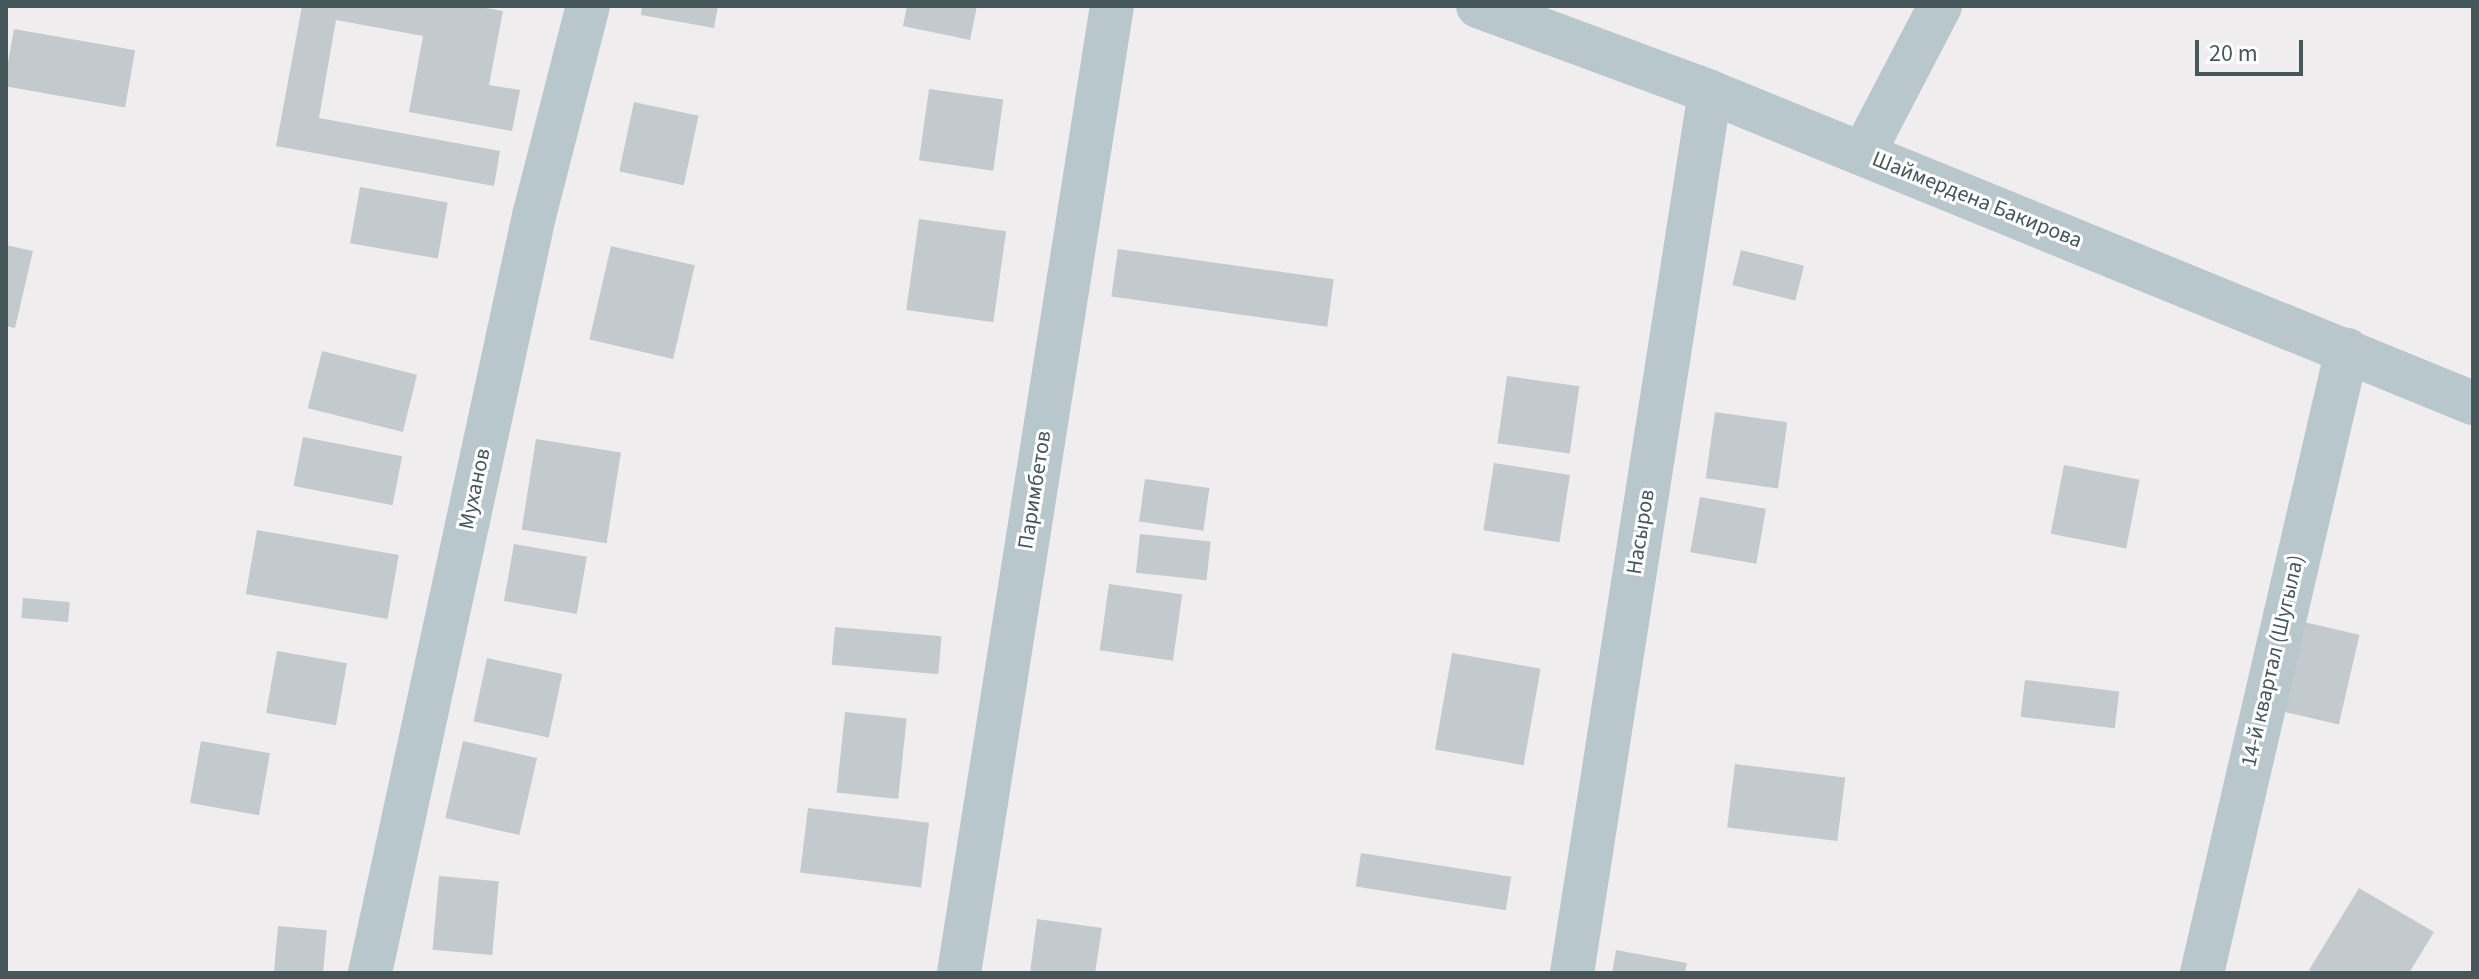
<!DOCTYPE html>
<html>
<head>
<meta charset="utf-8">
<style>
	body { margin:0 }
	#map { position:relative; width:2479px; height:979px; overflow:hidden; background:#f0edee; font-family:"Source Sans 3",sans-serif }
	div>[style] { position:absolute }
	.building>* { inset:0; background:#c3cacd; transform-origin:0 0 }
	.minor>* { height:44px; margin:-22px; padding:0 22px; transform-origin:22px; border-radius:22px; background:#b8c7cb }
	span { translate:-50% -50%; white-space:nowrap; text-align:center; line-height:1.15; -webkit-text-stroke:6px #fff; paint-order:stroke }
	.street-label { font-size:22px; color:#45575b }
	.frame { position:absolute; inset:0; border:8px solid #45575b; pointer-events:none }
	.scale { position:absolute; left:2195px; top:40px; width:108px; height:36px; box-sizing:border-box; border:4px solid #45575b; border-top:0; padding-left:10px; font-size:24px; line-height:28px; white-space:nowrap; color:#45575b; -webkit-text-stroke:6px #fff; paint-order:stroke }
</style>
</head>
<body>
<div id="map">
	<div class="building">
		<div style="clip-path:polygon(302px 6px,475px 6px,503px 11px,489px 85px,520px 90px,512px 131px,409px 112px,423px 36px,336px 20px,319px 118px,500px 151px,494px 186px,276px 146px)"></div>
		<div style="clip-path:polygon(642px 6px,718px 6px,714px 28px,641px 15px)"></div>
		<div style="clip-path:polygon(907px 6px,977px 6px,970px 40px,903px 26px)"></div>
		<div style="left:14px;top:29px;width:123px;height:58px;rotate:10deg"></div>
		<div style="left:929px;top:89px;width:75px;height:72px;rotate:8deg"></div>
		<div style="left:634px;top:102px;width:66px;height:71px;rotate:12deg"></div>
		<div style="left:360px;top:187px;width:89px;height:57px;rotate:10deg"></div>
		<div style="left:919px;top:219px;width:88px;height:92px;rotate:8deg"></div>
		<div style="clip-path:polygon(6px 245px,33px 251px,15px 328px,6px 326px)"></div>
		<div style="left:611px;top:246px;width:86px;height:96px;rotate:13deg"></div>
		<div style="left:1118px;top:249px;width:218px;height:48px;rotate:8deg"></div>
		<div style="left:1741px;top:250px;width:65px;height:36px;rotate:14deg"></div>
		<div style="left:322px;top:351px;width:98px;height:59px;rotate:14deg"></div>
		<div style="left:1507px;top:376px;width:73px;height:68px;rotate:8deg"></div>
		<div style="left:1715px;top:412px;width:73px;height:67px;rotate:8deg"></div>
		<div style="left:303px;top:437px;width:101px;height:50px;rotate:11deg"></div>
		<div style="left:536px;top:439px;width:86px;height:92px;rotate:9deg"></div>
		<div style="left:1494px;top:463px;width:77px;height:68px;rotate:9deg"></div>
		<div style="left:2064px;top:465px;width:77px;height:70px;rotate:11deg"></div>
		<div style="left:1145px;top:479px;width:65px;height:43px;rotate:8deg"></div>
		<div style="left:1700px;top:497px;width:67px;height:56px;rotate:10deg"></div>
		<div style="left:257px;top:530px;width:144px;height:65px;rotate:10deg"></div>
		<div style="left:1140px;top:534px;width:71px;height:39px;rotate:6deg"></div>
		<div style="left:514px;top:544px;width:74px;height:58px;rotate:10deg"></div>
		<div style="left:1109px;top:584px;width:74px;height:67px;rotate:8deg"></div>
		<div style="left:23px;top:598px;width:47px;height:20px;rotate:5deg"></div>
		<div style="left:2304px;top:622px;width:57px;height:92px;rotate:13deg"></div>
		<div style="left:835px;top:627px;width:107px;height:38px;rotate:5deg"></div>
		<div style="left:277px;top:651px;width:71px;height:63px;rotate:10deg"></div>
		<div style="left:1452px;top:653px;width:90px;height:98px;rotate:10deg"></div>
		<div style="left:487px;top:658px;width:77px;height:65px;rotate:12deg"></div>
		<div style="left:2025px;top:680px;width:95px;height:37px;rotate:7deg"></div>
		<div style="left:845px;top:712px;width:62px;height:81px;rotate:6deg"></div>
		<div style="left:201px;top:741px;width:70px;height:63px;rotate:10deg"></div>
		<div style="left:463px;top:741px;width:76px;height:79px;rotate:13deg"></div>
		<div style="left:1735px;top:764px;width:111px;height:64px;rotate:7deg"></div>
		<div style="left:808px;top:808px;width:122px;height:65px;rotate:7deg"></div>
		<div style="left:1361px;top:853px;width:152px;height:34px;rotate:9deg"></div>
		<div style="left:439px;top:876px;width:60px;height:74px;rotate:5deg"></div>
		<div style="clip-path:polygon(2359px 888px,2434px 932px,2409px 973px,2315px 973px,2309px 970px)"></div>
		<div style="clip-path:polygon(1037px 919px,1102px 928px,1095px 973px,1030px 973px)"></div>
		<div style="left:278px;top:926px;width:49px;height:47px;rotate:5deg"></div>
		<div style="clip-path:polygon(1616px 950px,1687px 963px,1685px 973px,1612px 973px)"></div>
	</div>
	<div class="minor">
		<div style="left:1478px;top:6px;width:247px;rotate:20.3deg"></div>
		<div style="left:1710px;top:92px;width:824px;rotate:22.18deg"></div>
		<div style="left:1863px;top:154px;width:167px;rotate:-62.5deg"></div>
		<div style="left:370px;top:973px;width:775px;rotate:-77.78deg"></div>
		<div style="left:534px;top:216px;width:217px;rotate:-75.6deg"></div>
		<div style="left:959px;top:973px;width:979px;rotate:-81.01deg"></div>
		<div style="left:1572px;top:973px;width:892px;rotate:-81.1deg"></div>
		<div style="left:2202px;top:973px;width:640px;rotate:-76.9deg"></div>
	</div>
	<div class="street-label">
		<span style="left:1977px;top:200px;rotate:22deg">Шаймердена Бакирова</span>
		<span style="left:475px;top:489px;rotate:-78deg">Муханов</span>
		<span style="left:1035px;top:490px;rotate:-81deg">Паримбетов</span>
		<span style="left:1641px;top:532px;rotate:-81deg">Насыров</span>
		<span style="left:2273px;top:661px;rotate:-77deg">14-й квартал (Шугыла)</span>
	</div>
	<div class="frame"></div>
	<div class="scale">20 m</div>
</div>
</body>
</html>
